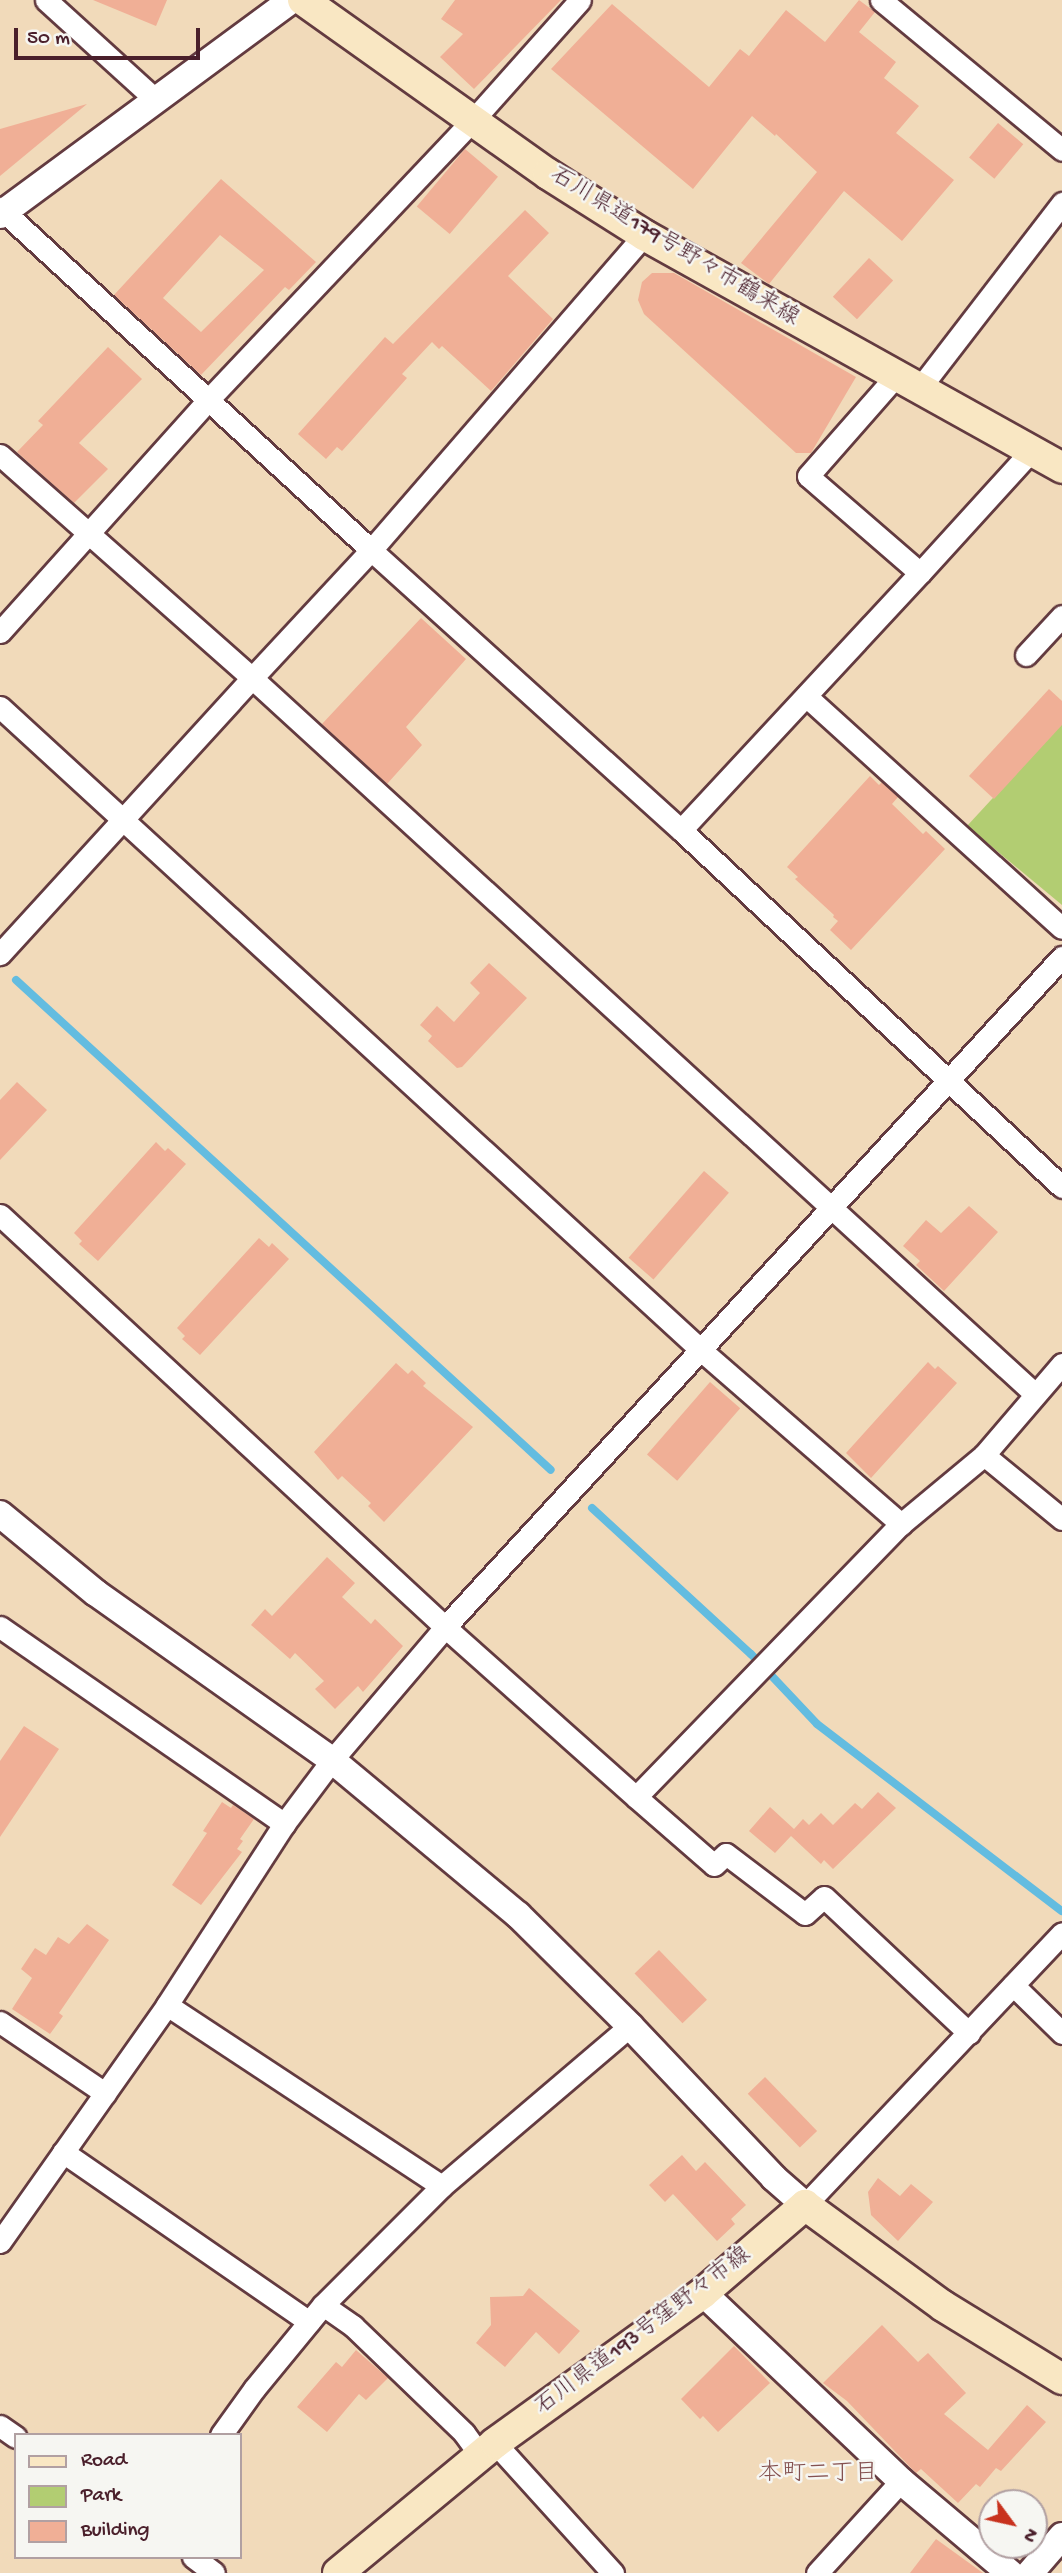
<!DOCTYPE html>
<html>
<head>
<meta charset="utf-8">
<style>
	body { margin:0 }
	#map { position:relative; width:1062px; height:2573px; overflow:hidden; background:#f1daba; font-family:"Gochi Hand","Klee One",sans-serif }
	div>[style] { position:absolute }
	.green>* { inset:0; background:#b2cd72 }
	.stream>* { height:8px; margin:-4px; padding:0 4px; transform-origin:4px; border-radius:4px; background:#63bce0 }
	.building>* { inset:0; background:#f0af96; transform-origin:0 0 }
	.roads { filter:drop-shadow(2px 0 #633b40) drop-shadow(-2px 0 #633b40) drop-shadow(0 2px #633b40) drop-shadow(0 -2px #633b40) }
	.minor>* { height:21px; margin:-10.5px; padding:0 10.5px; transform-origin:10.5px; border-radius:10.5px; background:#fff }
	.tertiary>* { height:26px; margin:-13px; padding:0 13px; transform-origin:13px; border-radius:13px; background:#fff }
	.secondary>* { height:30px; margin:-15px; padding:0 15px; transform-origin:15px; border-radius:15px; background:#f9e7c3 }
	span { translate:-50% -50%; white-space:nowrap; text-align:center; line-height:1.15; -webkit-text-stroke:5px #f6f6f2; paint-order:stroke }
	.street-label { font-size:23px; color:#4a1f2b }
	.neighbourhood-label { font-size:24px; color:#845150 }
	.legend { position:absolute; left:14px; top:2433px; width:228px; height:126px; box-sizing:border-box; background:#f6f6f2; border:2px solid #b1a0a2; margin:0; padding:9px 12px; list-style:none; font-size:21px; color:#4a1f2b }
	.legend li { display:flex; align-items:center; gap:14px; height:35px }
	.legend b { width:35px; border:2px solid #b1a0a2 }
	.north { position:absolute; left:978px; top:2489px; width:70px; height:70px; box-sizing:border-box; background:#f6f6f2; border:2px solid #b1a0a2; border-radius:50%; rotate:123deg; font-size:19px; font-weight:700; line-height:28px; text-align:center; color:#4a1f2b }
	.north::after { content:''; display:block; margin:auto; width:24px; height:32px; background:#c8321e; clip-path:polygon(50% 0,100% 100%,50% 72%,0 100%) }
	.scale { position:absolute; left:14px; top:28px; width:186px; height:32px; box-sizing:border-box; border:4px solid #4a1f2b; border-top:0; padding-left:9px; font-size:21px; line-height:24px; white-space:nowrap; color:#4a1f2b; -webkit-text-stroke:5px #f6f6f2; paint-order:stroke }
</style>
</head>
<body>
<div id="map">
	<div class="green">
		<div style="clip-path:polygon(1062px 723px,1062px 905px,967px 826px)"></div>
	</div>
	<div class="stream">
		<div style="left:16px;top:980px;width:725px;rotate:42.49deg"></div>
		<div style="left:592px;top:1508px;width:216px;rotate:42.6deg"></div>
		<div style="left:751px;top:1654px;width:96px;rotate:46.7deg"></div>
		<div style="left:817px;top:1724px;width:308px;rotate:37.4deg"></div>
	</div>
	<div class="building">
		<div style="clip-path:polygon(93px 0,167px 0,156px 26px)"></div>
		<div style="clip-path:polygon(455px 0,561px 0,474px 89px,440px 57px,463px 34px,441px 19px)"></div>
		<div style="clip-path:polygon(859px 0,875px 12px,859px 32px,896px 62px,884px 78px,919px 106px,896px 133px,954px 180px,902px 241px,844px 191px,769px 284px,741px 263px,817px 172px,776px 134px,775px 136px,752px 116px,693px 189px,551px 69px,612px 4px,709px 87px,740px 49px,749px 56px,786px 10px,825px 42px)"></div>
		<div style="clip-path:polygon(87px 104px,0 176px,0 129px)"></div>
		<div style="left:998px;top:123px;width:33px;height:45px;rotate:40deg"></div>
		<div style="left:465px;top:149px;width:43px;height:75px;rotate:40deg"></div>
		<div style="clip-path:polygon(evenodd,221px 179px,316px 262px,289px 290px,285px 287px,201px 375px,114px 295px,221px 179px,220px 235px,264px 270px,201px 332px,163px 298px,220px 235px)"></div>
		<div style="clip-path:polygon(525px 210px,549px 233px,508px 276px,553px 319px,491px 391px,442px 346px,439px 349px,432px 342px,402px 374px,407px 378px,352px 440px,342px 451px,337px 447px,326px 459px,298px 434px,385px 337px,393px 344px)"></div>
		<div style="left:869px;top:258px;width:33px;height:53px;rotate:43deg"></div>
		<div style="clip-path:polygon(652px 273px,674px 273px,856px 377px,811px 453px,796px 453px,644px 314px,638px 300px,642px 282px)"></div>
		<div style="clip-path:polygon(108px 347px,142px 379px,79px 443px,108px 469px,74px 503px,17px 452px,43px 425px,38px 421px)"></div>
		<div style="clip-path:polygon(421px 618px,466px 659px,406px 727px,422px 745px,387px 784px,322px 724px)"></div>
		<div style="clip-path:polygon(1049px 689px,1062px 701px,1062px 725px,994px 799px,969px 776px)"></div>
		<div style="clip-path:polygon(870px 776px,879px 785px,882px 782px,898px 797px,892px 804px,923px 834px,926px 831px,945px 849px,851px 950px,830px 930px,838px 921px,833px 917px,834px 915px,795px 879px,798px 877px,787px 867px)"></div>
		<div style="clip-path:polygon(489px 963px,527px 998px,462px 1067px,457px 1068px,428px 1041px,432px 1036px,420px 1025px,437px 1006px,454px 1022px,480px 993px,470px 983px)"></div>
		<div style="clip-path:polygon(17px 1082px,47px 1110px,0 1160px,0 1100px)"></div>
		<div style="clip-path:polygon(156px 1142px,165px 1151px,168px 1148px,186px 1164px,98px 1261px,79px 1244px,82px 1241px,74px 1233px)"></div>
		<div style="left:704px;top:1171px;width:33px;height:115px;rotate:41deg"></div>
		<div style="clip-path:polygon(969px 1206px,998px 1232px,944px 1291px,916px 1265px,920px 1261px,903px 1246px,926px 1220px,941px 1233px)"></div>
		<div style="clip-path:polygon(259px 1238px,269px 1247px,272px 1243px,289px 1259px,200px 1355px,182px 1339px,185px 1336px,177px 1328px)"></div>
		<div style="clip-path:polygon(928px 1362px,935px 1369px,938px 1366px,957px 1383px,871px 1478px,846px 1453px)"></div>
		<div style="clip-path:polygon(396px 1363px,408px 1374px,412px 1370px,426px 1383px,423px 1386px,473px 1427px,384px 1522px,368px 1506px,371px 1503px,342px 1476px,338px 1480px,314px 1452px)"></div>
		<div style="left:710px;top:1382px;width:40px;height:96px;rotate:41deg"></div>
		<div style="clip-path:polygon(327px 1557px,355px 1583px,342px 1597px,371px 1624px,375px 1619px,403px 1646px,363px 1692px,358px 1686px,335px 1709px,315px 1689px,324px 1681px,295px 1653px,290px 1659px,251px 1625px,265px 1609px,272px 1616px)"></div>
		<div style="clip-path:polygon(24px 1726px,59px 1749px,0 1837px,0 1761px)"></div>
		<div style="clip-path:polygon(878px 1792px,896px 1808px,833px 1869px,824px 1860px,821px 1864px,791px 1836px,775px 1853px,749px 1831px,770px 1807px,794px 1829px,803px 1819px,809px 1825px,821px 1813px,833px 1825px,855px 1803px,862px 1809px)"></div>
		<div style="clip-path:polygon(222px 1802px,231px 1808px,233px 1805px,254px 1819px,240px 1839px,243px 1841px,237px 1849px,242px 1852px,201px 1905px,172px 1885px,207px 1833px,203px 1831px)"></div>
		<div style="clip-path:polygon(87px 1924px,109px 1940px,59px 2013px,63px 2016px,50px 2034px,12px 2009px,32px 1978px,21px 1969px,35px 1948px,46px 1955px,58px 1937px,69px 1944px)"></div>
		<div style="left:659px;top:1950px;width:69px;height:34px;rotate:46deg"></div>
		<div style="left:765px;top:2077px;width:75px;height:24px;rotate:46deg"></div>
		<div style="clip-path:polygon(682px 2155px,696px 2171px,705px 2162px,746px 2205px,731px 2219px,735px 2224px,717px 2241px,673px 2194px,665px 2202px,649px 2185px)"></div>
		<div style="clip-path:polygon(878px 2178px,900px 2196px,911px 2184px,933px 2202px,898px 2241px,871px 2215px,868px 2192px)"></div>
		<div style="clip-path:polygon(529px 2288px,580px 2331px,559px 2354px,536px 2332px,505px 2367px,476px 2343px,491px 2325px,490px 2297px,523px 2296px)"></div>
		<div style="clip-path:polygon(882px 2325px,918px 2362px,928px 2353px,966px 2393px,944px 2414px,988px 2450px,1027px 2405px,1046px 2422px,1001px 2471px,996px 2468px,980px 2487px,976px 2484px,958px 2503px,921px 2469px,916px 2473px,912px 2469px,847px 2401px,823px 2383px)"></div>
		<div style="clip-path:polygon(734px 2346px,770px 2383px,718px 2432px,703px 2416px,700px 2419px,681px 2399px)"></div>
		<div style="clip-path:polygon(356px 2350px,388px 2378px,366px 2400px,359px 2394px,327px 2432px,297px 2407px,336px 2362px,342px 2367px)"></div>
		<div style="clip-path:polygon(936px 2539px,983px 2573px,910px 2573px)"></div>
	</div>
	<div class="roads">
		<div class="minor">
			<div style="left:46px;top:0;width:149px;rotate:42.3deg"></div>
			<div style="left:881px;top:0;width:235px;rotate:39.6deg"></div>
			<div style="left:0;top:208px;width:505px;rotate:42.67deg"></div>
			<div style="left:371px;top:550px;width:418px;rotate:42.1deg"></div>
			<div style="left:681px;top:830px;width:351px;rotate:-47.1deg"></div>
			<div style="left:920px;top:573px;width:148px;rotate:-139.1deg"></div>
			<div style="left:808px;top:476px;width:133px;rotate:-48.7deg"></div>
			<div style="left:644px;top:235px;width:417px;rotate:130.9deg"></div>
			<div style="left:371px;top:550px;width:175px;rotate:132.9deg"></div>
			<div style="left:252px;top:678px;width:1061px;rotate:42.44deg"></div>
			<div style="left:919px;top:389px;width:235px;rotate:-52.4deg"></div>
			<div style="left:0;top:455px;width:337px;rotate:41.5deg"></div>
			<div style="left:252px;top:678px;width:374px;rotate:132.4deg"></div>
			<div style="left:920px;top:573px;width:165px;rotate:-47.7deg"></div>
			<div style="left:0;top:632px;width:312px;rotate:-48.1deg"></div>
			<div style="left:208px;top:400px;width:387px;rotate:-46.6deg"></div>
			<div style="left:474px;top:119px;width:159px;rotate:-48.3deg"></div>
			<div style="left:1026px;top:655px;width:53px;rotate:-47.3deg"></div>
			<div style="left:806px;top:696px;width:345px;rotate:42.2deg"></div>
			<div style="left:0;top:707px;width:953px;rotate:42.53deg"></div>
			<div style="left:702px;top:1351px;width:264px;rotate:41deg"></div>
			<div style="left:681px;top:830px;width:522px;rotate:43.14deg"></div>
			<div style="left:0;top:1215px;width:606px;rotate:42.79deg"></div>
			<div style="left:445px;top:1627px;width:256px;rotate:41.7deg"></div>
			<div style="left:636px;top:1797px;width:380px;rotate:-45.9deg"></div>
			<div style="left:901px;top:1524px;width:108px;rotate:-39.7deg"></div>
			<div style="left:984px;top:1455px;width:120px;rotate:-49.4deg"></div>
			<div style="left:984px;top:1455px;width:101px;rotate:39.4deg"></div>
			<div style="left:0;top:1627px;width:346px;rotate:34.7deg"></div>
			<div style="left:636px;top:1797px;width:103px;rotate:41.1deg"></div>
			<div style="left:714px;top:1865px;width:16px;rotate:-43deg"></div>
			<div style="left:726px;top:1854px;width:99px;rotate:37.2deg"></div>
			<div style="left:805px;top:1914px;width:25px;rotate:-42deg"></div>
			<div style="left:824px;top:1897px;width:199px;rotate:43.2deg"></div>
			<div style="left:1013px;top:1985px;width:69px;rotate:44.4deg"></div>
			<div style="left:167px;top:2005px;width:329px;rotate:33.4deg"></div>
			<div style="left:0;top:2022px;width:127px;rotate:34.1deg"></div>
			<div style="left:63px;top:2152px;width:299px;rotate:34.6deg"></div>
			<div style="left:805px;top:2205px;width:374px;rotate:-46.6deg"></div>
			<div style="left:0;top:2242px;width:290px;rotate:-54.8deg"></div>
			<div style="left:167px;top:2005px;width:216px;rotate:-57.1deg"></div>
			<div style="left:284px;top:1824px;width:80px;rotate:-53.1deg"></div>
			<div style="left:332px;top:1760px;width:175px;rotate:-49.6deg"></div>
			<div style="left:445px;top:1627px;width:911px;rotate:-47.36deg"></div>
			<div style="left:323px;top:2305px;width:168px;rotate:-45deg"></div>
			<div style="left:442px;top:2186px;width:247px;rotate:-40.4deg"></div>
			<div style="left:0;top:2426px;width:19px;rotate:35deg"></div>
			<div style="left:221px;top:2435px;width:57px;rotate:-54.3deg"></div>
			<div style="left:254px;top:2389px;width:109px;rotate:-50.6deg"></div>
			<div style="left:323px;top:2305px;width:37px;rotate:35deg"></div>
			<div style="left:353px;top:2326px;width:154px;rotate:43.9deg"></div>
			<div style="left:464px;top:2433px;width:27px;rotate:54deg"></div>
			<div style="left:495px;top:2443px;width:176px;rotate:47.8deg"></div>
			<div style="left:193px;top:2557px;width:26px;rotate:37deg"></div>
			<div style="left:817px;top:2573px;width:125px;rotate:-47.6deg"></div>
		</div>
		<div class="tertiary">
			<div style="left:0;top:215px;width:363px;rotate:-36.4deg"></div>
			<div style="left:0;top:1514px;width:124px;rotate:39.5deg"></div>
			<div style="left:96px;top:1593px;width:289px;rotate:35.3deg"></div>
			<div style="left:332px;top:1760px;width:242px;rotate:39.8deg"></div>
			<div style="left:518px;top:1915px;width:158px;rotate:44.7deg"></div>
			<div style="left:630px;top:2026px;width:209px;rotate:46.5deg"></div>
			<div style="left:774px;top:2178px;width:41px;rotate:41.1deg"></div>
			<div style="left:703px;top:2293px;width:273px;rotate:43.5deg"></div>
			<div style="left:901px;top:2481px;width:143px;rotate:40.2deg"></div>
			<div style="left:1030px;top:2573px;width:49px;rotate:-49.1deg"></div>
		</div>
		<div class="secondary">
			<div style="left:303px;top:0;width:301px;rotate:35.4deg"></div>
			<div style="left:548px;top:174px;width:114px;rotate:32.4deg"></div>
			<div style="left:644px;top:235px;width:479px;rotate:29.1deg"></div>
			<div style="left:338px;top:2573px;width:204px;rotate:-39.6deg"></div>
			<div style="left:495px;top:2443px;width:256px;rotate:-35.8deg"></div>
			<div style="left:703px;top:2293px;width:135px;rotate:-40.8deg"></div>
			<div style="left:805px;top:2205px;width:171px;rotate:36.2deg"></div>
			<div style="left:943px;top:2306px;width:140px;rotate:31.5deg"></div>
		</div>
	</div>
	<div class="street-label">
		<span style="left:674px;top:248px;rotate:31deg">石川県道179号野々市鶴来線</span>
		<span style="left:644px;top:2332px;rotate:-37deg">石川県道193号窪野々市線</span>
	</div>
	<div class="neighbourhood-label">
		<span style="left:818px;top:2475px">本町二丁目</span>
	</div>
	<ul class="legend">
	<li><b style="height:9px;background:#f9e7c3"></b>Road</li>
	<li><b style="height:19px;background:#b2cd72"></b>Park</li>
	<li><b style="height:19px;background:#f0af96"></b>Building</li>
	</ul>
	<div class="north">N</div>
	<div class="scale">50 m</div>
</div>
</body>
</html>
